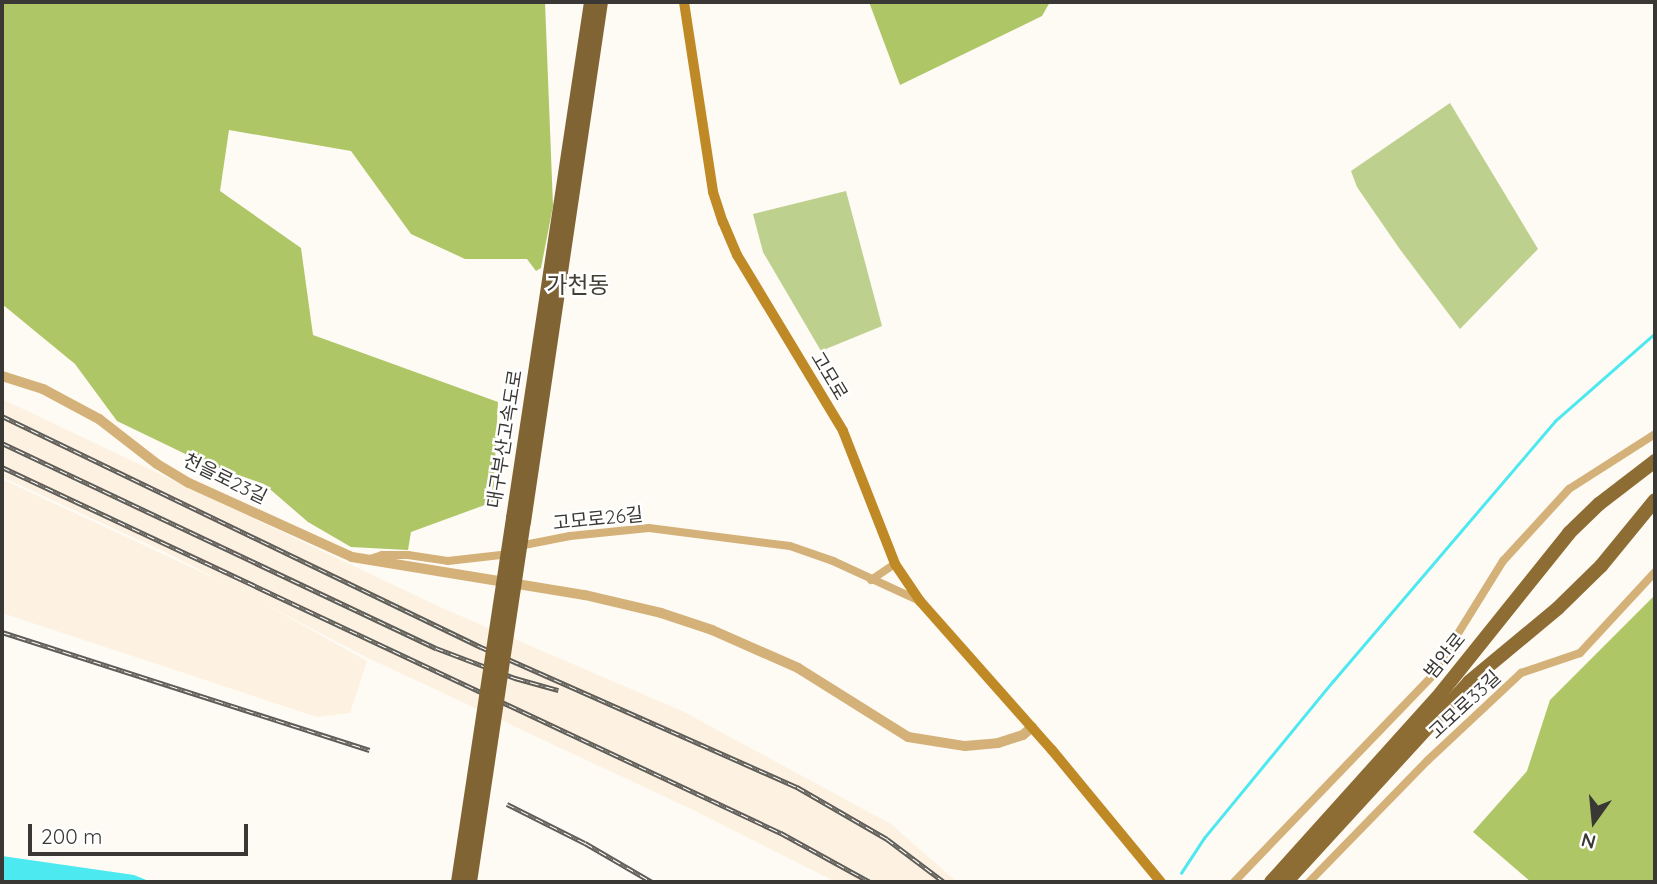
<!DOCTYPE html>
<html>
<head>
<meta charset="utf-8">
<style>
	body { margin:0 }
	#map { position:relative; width:1657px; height:884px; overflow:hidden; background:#fefaf4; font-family:Quicksand,"Noto Sans KR",sans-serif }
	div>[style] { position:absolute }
	.built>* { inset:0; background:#fdf2e1 }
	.green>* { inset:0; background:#bed08d }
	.forest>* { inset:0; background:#aec665 }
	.water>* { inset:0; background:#4de9f0 }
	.stream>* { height:2.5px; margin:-1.25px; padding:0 1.25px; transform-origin:1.25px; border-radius:1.25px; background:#4de9f0 }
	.minor>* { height:8px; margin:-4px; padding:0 4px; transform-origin:4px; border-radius:4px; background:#d4b178 }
	.tertiary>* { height:10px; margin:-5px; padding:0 5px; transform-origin:5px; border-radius:5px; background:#d4b178 }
	.secondary>* { height:10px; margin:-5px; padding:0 5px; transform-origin:5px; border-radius:5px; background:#bf8a26 }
	.trunk>* { height:14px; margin:-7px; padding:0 7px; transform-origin:7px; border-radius:7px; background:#8e6d34 }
	.motorway>* { height:14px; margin:-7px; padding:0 7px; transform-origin:7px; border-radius:7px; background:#806434 }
	.rail>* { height:5px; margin-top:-2.5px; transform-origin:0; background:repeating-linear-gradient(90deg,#fff 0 8px,#5f5d58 0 16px); box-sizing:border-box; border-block:2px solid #5f5d58 }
	.motorway-bridge>* { height:14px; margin:-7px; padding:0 7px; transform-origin:7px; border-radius:7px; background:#806434 }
	span { translate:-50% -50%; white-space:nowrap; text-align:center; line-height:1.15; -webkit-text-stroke:5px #fff; paint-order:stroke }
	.street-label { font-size:19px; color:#3a3834 }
	.quarter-label { font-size:23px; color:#423d35 }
	.frame { position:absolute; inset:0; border:4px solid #3a3834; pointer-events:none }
	.north { position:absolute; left:1559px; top:786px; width:70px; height:70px; -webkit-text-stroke:5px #fff; paint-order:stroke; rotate:195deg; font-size:19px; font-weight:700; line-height:28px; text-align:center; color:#3a3834 }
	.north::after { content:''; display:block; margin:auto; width:24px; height:32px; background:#3a3834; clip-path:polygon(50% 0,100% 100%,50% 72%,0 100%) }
	.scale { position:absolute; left:28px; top:824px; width:220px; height:32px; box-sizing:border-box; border:4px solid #3a3834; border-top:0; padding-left:9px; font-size:21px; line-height:24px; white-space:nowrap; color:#3a3834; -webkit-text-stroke:5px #fff; paint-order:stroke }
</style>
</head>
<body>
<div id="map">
	<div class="built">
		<div style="clip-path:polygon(2px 399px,442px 608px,682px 711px,891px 824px,957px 882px,836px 882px,689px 808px,368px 658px,261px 602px,367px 661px,350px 713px,317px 717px,2px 613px,2px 479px,225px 583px,167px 553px,2px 477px)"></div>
	</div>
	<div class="green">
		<div style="clip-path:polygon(1450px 103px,1538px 249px,1460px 329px,1399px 248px,1357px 187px,1351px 171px)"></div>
		<div style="clip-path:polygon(846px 191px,882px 326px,821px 351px,763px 252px,753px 214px)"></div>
	</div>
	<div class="forest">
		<div style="clip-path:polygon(2px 2px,545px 2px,553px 206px,541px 268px,536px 271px,527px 259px,465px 259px,411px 234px,351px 151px,229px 130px,220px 191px,301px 248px,313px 335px,498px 402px,493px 502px,411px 532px,408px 550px,351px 547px,308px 522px,264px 484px,202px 462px,117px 421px,75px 364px,2px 304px)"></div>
		<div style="clip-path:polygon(869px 2px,1050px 2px,1042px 16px,900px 85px)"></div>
		<div style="clip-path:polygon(1655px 595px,1655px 882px,1531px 882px,1473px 832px,1527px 771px,1550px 700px)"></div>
	</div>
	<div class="water">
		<div style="clip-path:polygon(2px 856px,134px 875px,151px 882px,2px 882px)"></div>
	</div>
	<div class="stream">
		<div style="left:1181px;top:873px;width:42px;rotate:-56.7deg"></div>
		<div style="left:1204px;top:838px;width:203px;rotate:-50.6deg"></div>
		<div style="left:1333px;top:681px;width:342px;rotate:-49.5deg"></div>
		<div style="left:1555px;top:421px;width:133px;rotate:-41.3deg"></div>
	</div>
	<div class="minor">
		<div style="left:519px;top:546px;width:52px;rotate:-11.1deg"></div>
		<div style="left:570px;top:536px;width:79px;rotate:-5.8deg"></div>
		<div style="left:649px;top:528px;width:142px;rotate:7.3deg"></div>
		<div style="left:790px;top:546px;width:46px;rotate:19.2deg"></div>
		<div style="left:833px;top:561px;width:96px;rotate:24.7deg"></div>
		<div style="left:370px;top:559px;width:13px;rotate:-18deg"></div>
		<div style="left:382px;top:555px;width:26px"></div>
		<div style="left:408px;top:555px;width:40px;rotate:8.5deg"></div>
		<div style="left:448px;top:561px;width:62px;rotate:-6.4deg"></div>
		<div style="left:871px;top:580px;width:29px;rotate:-34deg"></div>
		<div style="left:1234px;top:882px;width:284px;rotate:-46.1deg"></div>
		<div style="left:1431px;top:677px;width:137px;rotate:-58.2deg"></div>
		<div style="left:1503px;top:561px;width:98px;rotate:-47.5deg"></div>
		<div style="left:1569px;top:489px;width:102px;rotate:-32.6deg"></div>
		<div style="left:1309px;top:882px;width:169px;rotate:-45.7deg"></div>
		<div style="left:1427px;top:761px;width:129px;rotate:-43.1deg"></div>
		<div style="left:1521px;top:673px;width:62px;rotate:-18.7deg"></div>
		<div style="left:1580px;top:653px;width:110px;rotate:-47.2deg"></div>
	</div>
	<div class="tertiary">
		<div style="left:2px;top:376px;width:43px;rotate:17.6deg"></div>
		<div style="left:43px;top:389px;width:64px;rotate:28.2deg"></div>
		<div style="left:99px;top:419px;width:73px;rotate:37.8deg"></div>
		<div style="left:157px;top:464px;width:37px;rotate:31deg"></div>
		<div style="left:189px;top:483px;width:179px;rotate:24.4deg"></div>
		<div style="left:352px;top:557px;width:236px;rotate:9.3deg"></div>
		<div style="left:585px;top:595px;width:78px;rotate:13.3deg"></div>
		<div style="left:661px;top:613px;width:54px;rotate:18.4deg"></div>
		<div style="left:712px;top:630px;width:94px;rotate:23.8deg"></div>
		<div style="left:798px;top:668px;width:130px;rotate:32.1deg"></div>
		<div style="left:908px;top:737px;width:58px;rotate:9deg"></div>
		<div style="left:965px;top:746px;width:33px;rotate:-5deg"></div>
		<div style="left:998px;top:743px;width:26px;rotate:-18deg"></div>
		<div style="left:1023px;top:735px;width:12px;rotate:-42deg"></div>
	</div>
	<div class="secondary">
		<div style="left:684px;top:2px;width:192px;rotate:81.3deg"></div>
		<div style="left:713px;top:192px;width:32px;rotate:72deg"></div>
		<div style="left:723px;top:222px;width:36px;rotate:67deg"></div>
		<div style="left:737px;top:255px;width:205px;rotate:58.9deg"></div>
		<div style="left:843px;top:431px;width:143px;rotate:68.6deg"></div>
		<div style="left:895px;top:564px;width:45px;rotate:56deg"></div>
		<div style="left:920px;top:601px;width:199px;rotate:48.5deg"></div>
		<div style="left:1052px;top:750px;width:171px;rotate:50.5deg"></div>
	</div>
	<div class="trunk">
		<div style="left:1271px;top:882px;width:254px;rotate:-48deg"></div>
		<div style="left:1441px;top:693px;width:205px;rotate:-51.3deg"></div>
		<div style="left:1569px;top:533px;width:42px;rotate:-44deg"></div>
		<div style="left:1599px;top:504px;width:71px;rotate:-37.5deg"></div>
		<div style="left:1286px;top:882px;width:271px;rotate:-47.5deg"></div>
		<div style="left:1469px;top:682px;width:116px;rotate:-39.7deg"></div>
		<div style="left:1558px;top:608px;width:60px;rotate:-44.3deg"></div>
		<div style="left:1601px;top:566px;width:85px;rotate:-50.7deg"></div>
	</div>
	<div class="motorway">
		<div style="left:513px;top:518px;width:522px;rotate:-81.4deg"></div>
		<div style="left:524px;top:522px;width:526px;rotate:-81.58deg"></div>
	</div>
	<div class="rail">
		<div style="left:2px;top:416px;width:532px;rotate:25.75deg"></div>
		<div style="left:481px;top:647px;width:346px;rotate:23.9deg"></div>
		<div style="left:797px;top:787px;width:104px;rotate:30deg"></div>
		<div style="left:887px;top:839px;width:71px;rotate:37deg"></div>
		<div style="left:2px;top:443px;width:480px;rotate:25.3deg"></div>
		<div style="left:436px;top:648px;width:85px;rotate:20.8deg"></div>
		<div style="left:515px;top:678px;width:45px;rotate:15.6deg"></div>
		<div style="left:2px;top:467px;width:861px;rotate:25.17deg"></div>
		<div style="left:781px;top:833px;width:102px;rotate:28.8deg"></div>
		<div style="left:2px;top:632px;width:386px;rotate:17.8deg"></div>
		<div style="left:507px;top:804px;width:87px;rotate:26.6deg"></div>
		<div style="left:585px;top:843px;width:78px;rotate:30.2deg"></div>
	</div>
	<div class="motorway-bridge">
		<div style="left:458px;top:882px;width:368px;rotate:-81.4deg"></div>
		<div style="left:470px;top:882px;width:364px;rotate:-81.5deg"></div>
	</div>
	<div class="street-label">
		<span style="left:829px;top:376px;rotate:59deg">고모로</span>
		<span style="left:505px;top:439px;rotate:-81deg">대구부산고속도로</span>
		<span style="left:225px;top:479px;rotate:26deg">천을로23길</span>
		<span style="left:598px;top:519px;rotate:-6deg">고모로26길</span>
		<span style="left:1445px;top:656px;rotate:-51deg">범안로</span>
		<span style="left:1465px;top:705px;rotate:-43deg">고모로33길</span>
	</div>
	<div class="quarter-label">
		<span style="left:578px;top:285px">가천동</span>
	</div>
	<div class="frame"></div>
	<div class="north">N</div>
	<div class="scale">200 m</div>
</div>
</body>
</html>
